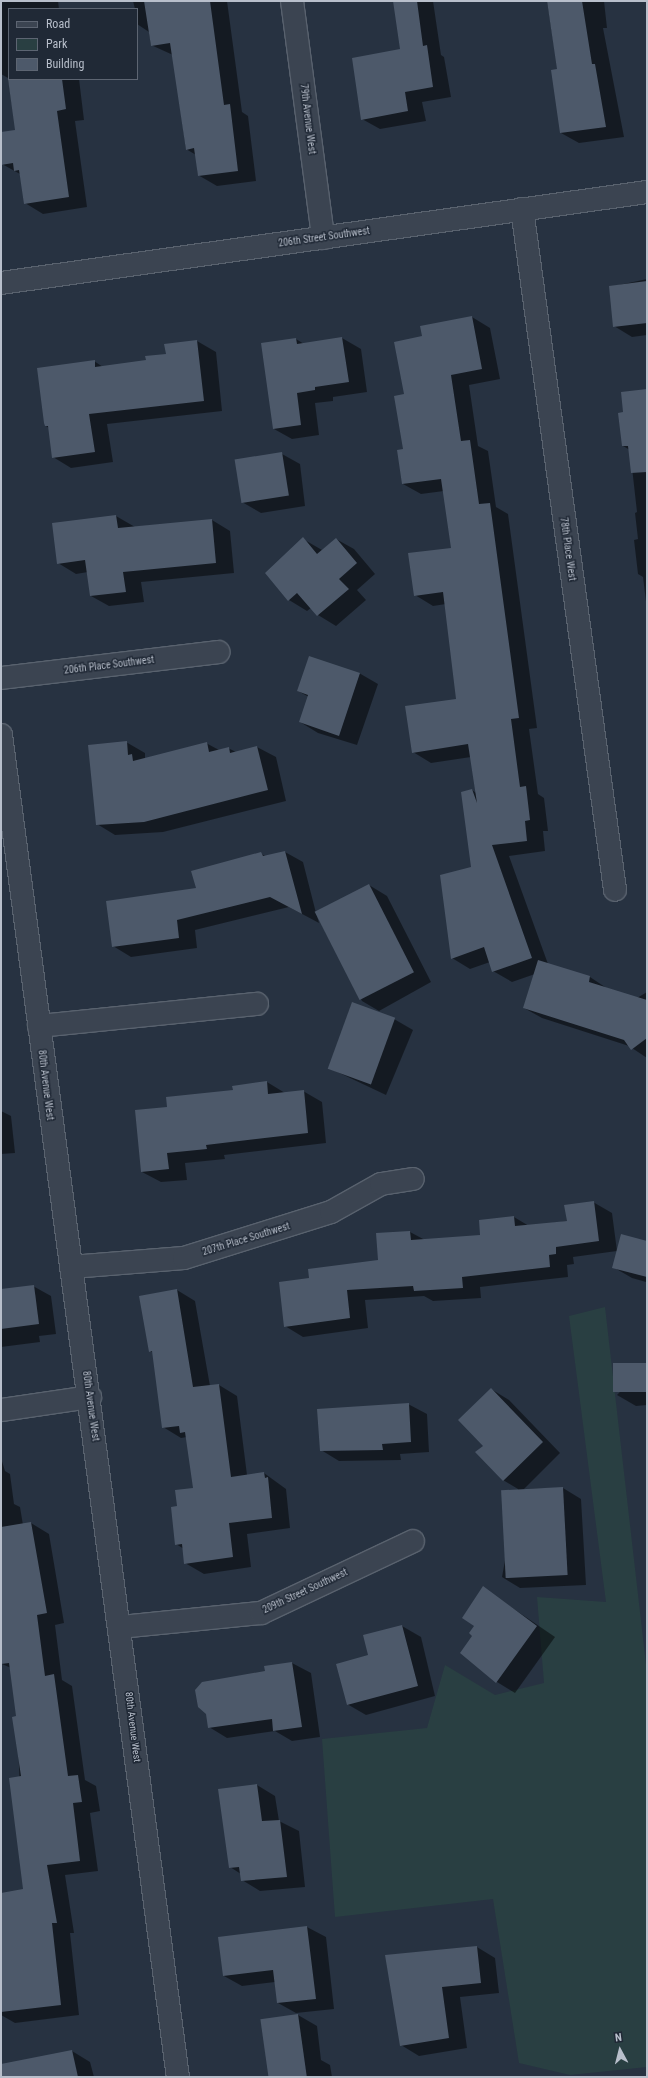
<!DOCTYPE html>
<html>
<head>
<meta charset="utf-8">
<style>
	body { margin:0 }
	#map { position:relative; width:648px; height:2078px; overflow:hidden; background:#273241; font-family:"Roboto Condensed",sans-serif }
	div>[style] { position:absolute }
	.green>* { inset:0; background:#293f42 }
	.shadow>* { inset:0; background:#0007 }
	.building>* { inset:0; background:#4d596a; transform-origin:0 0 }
	.roads { filter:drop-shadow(1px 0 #59626e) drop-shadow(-1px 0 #59626e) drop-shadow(0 1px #59626e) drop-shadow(0 -1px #59626e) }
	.minor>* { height:22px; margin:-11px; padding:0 11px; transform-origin:11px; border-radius:11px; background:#3b4451 }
	.tertiary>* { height:22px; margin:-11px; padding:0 11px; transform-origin:11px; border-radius:11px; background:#3b4451 }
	span { translate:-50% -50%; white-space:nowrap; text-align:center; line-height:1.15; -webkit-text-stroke:3px #202936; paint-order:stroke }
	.street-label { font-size:10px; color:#b8bfcb }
	.frame { position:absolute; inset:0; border:2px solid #b8bfcb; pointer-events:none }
	.legend { position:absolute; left:8px; top:8px; width:130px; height:72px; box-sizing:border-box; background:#202936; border:1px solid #5d6572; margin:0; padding:5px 7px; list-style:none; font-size:12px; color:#b8bfcb }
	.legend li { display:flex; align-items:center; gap:8px; height:20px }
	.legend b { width:20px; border:1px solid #5d6572 }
	.north { position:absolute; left:600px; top:2030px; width:40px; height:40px; -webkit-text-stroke:3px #202936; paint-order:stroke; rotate:353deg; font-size:11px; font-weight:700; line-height:16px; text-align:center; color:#b8bfcb }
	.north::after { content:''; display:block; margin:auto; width:14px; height:18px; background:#b8bfcb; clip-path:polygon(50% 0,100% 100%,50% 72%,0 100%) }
</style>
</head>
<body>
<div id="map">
	<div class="green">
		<div style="clip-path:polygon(605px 1307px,647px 1673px,647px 2067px,570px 2075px,519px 2063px,493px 1899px,335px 1917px,322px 1739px,427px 1728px,445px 1665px,495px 1695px,544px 1683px,537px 1597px,606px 1602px,569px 1316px)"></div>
	</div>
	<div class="shadow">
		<div style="clip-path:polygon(1px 1px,58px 1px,59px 9px,9px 9px,9px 79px,79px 79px,84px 120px,75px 121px,87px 207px,43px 214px,25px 203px,20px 174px,2px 164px,1px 133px,16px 131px,8px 78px,1px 74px)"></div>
		<div style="clip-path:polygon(133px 1px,227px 1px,242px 112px,248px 116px,256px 181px,217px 186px,198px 175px,196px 155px,186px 149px,173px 55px,151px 45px,149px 32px,137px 24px,137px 9px,135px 9px)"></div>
		<div style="clip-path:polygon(394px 1px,433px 1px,441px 55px,444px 57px,451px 97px,422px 102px,426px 121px,380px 129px,362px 119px,401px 50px)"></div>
		<div style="clip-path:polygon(547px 1px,604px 1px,607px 28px,603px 28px,624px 137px,579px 143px,561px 133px,558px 70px)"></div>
		<div style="clip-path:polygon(647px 279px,647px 335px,632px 337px,614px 326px,610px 287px)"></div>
		<div style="clip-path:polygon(472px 317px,490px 328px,500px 379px,469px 385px,478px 446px,488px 451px,496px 507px,508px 514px,537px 728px,529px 729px,538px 794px,544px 798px,548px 831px,543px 831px,545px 851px,509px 856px,548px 964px,590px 977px,608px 989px,637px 998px,647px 992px,647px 1058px,629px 1046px,542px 1018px,524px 1008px,535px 974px,512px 982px,493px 971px,490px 962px,470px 969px,452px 958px,472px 868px,472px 790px,476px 793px,471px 757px,431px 763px,413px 752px,457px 700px,446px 604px,433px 606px,415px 595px,452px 549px,444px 491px,421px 494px,403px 484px,405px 395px,423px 337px)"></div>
		<div style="clip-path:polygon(342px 338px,361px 349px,367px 392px,333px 397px,333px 401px,315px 403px,319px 435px,292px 439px,274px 429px,296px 339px,304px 344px)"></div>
		<div style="clip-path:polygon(197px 341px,216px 352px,222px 411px,107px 424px,113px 462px,71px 468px,53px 457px,49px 428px,46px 426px,94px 361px,103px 367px,147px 361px,167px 355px,166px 345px)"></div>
		<div style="clip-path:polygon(647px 390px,647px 610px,643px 577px,638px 574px,634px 540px,638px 539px,635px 513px,637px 512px,630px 450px,623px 446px,625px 413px)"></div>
		<div style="clip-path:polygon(282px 454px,300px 464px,305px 506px,261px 513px,242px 502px)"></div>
		<div style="clip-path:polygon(116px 516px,135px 527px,212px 520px,230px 531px,234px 573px,141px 582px,144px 602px,109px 606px,91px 596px,88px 572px,76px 574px,58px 563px)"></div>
		<div style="clip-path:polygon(303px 539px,322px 550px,336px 539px,354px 549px,375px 574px,357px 590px,366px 600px,336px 626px,318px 615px,311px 608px,307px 611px,289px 600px)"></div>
		<div style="clip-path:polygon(359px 673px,378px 684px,357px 745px,318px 733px,300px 722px,309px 697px,298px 691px)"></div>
		<div style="clip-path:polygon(126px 742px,145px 753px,145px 759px,206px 743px,219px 750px,228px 748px,236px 752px,257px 747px,276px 757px,286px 801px,163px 832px,115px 835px,97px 824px)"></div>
		<div style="clip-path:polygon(285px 852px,303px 862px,316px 913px,369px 885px,387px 896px,431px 982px,379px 1011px,362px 1001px,317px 916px,319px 923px,289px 907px,195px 930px,197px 948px,131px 957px,113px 946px,197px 889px,261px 854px,266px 856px)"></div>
		<div style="clip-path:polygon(352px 1003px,394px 1019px,413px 1030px,386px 1095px,329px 1068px)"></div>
		<div style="clip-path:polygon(267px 1082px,285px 1093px,303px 1091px,322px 1102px,326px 1143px,224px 1155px,225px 1159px,185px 1163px,187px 1180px,161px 1182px,142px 1172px,168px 1107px)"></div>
		<div style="clip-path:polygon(1px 1111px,11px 1116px,15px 1153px,1px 1154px)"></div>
		<div style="clip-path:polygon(593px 1202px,612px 1213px,617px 1251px,573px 1257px,574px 1264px,567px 1265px,568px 1277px,480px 1287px,481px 1298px,433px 1301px,424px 1296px,365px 1300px,368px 1328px,303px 1337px,285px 1326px,310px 1279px,379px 1261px,377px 1234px,410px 1232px,425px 1240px,481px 1236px,514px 1217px,529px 1226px,568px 1221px)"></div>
		<div style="clip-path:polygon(647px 1242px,647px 1288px,646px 1282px,632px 1278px,613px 1267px)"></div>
		<div style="clip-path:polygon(33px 1286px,51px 1296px,56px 1334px,39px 1336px,40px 1342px,1px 1347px,1px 1290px)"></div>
		<div style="clip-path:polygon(177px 1290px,195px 1301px,210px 1386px,219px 1385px,237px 1396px,247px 1475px,264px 1473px,286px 1489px,290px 1528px,247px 1534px,251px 1567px,204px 1574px,185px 1563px,184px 1549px,176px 1544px,178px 1507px,194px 1489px,187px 1437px,181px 1438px,163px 1427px,154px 1353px,150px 1351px)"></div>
		<div style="clip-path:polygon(647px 1364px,647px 1405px,636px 1406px,617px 1395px)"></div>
		<div style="clip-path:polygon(491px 1389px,509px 1400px,560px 1453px,524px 1489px,563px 1488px,581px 1499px,586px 1585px,520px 1588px,502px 1577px,518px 1489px,503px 1480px,484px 1446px)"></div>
		<div style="clip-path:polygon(408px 1404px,427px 1414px,429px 1452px,400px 1454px,401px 1460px,339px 1461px,321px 1450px)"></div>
		<div style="clip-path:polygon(1px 1458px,5px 1471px,10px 1474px,14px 1504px,20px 1507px,23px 1525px,31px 1523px,49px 1534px,64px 1623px,55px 1625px,62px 1680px,72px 1686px,85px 1780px,96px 1786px,100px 1811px,90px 1813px,98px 1871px,65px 1875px,74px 1933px,70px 1933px,79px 2015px,15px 2023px,1px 2015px,1px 1894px,24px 1890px,17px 1717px,11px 1668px,2px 1664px,1px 1654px)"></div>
		<div style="clip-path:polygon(483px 1588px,555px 1637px,515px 1693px,497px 1682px,473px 1635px)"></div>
		<div style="clip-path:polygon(402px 1626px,421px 1637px,435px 1696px,366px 1715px,347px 1704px,369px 1656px)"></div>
		<div style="clip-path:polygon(292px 1663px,311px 1673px,320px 1737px,292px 1741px,275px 1731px,227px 1738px,209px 1727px,207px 1713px,266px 1672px,265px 1667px)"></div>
		<div style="clip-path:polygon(257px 1785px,275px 1796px,279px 1821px,299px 1831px,305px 1887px,260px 1891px,242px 1880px,241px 1874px,230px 1867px)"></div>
		<div style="clip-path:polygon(307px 1927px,326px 1937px,334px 2009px,296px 2013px,278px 2003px,275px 1982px,242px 1986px,224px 1976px,219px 1938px)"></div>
		<div style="clip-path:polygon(477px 1947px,495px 1958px,499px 1993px,460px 1997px,467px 2048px,419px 2056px,401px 2045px,386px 1956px)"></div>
		<div style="clip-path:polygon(298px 2015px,317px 2026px,321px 2060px,330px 2065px,332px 2077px,268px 2077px)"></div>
		<div style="clip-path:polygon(72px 2051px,90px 2062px,94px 2077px,26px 2077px)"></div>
	</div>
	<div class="building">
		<div style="clip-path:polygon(144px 1px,210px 1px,224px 105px,230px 104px,238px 171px,198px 176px,194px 148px,186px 150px,170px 43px,151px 46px)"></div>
		<div style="clip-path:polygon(393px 1px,417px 1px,423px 46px,427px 45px,433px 87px,405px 92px,408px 111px,361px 120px,352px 58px,400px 49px)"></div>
		<div style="clip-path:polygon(547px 1px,582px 1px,592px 64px,595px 64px,606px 127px,560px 133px,551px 70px,557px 69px)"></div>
		<div style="clip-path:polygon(8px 79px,62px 79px,66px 109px,57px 111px,69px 197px,24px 204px,19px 170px,14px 171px,13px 163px,1px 165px,1px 132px,15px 130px)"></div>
		<div style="clip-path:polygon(647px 281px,647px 323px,613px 327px,609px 286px)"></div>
		<div style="clip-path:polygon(472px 316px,482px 369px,451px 375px,461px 441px,470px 440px,479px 504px,490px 503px,519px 718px,511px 719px,520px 787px,526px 786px,530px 820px,525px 821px,527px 841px,492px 845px,532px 958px,492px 972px,484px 947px,451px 959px,440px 875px,471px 867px,461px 792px,472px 789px,477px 803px,468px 744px,412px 753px,405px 706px,456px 699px,443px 592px,414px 596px,408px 553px,451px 548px,441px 479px,402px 484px,397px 450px,403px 449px,394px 396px,404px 394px,394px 342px,422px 336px,420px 326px)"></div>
		<div style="clip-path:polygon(342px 337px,349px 382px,315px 387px,315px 390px,297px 393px,301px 425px,273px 429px,261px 343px,296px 338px,297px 344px)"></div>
		<div style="clip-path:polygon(197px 340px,204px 401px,89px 414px,95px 452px,52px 458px,48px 426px,45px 426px,44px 423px,37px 368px,95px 360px,95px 367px,146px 360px,145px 356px,166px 354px,164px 344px)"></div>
		<div style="clip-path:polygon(647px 389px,647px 472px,631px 473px,628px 446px,622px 446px,618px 413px,623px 412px,621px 392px)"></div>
		<div style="left:282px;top:452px;width:44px;height:48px;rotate:81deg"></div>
		<div style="clip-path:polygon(116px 515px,118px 528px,212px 519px,216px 563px,123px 572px,126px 592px,90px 596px,85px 560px,57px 564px,52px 523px)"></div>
		<div style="clip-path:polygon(303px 537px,317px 554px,336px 538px,357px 563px,339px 579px,349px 589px,317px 616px,297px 593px,288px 601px,265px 573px)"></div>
		<div style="clip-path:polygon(309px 656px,360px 673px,339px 736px,299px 722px,308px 695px,297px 691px)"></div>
		<div style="clip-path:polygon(127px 741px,128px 755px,132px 754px,133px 761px,207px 742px,209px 752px,229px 747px,230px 753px,257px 746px,268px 790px,144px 822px,96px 825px,88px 745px)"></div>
		<div style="clip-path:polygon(285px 851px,302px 914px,270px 897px,177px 920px,179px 938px,112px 947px,106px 901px,196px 888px,191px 871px,261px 852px,263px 856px)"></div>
		<div style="left:369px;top:884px;width:99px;height:61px;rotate:63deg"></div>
		<div style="clip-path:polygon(538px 960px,590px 976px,589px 982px,647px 1000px,647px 1038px,631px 1050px,624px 1040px,523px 1008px)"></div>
		<div style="left:352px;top:1002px;width:46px;height:71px;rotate:20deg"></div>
		<div style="clip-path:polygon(267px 1081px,268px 1094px,304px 1090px,308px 1133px,206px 1145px,207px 1149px,167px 1153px,169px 1169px,141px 1172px,135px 1110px,167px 1107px,166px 1097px,233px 1090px,232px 1086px)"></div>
		<div style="clip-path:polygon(594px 1201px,599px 1241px,556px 1247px,556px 1254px,549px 1255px,550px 1267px,462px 1277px,463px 1288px,414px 1291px,413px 1286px,347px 1290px,350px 1318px,284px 1327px,279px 1282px,309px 1278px,308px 1269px,378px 1260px,376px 1233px,410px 1231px,411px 1240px,480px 1235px,479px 1220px,514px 1216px,515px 1226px,567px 1221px,564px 1205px)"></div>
		<div style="clip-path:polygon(621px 1234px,647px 1241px,647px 1277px,612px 1268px)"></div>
		<div style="clip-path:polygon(34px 1285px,39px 1324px,1px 1329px,1px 1289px)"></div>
		<div style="clip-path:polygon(177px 1289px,193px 1387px,219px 1384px,231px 1477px,264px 1472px,265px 1478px,268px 1477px,272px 1518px,229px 1523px,233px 1557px,184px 1564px,182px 1544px,175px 1545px,171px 1507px,177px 1506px,175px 1490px,193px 1488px,185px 1432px,180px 1433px,179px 1426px,162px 1428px,152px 1351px,149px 1352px,139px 1296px)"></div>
		<div style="left:647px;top:1363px;width:29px;height:34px;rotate:90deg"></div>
		<div style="clip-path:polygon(491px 1388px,543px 1442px,503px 1481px,475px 1452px,483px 1446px,458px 1420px)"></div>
		<div style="clip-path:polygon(409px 1403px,411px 1442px,382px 1444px,383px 1450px,320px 1451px,317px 1409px)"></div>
		<div style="left:563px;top:1487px;width:88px;height:62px;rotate:87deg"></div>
		<div style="clip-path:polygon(31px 1522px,47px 1613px,37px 1615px,45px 1676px,54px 1674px,68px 1776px,78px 1775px,82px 1802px,73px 1803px,80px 1861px,47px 1865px,57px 1923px,52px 1923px,61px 2005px,1px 2012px,1px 1893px,23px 1889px,9px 1778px,21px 1776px,12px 1717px,16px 1716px,9px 1663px,1px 1664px,1px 1527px)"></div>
		<div style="clip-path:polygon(483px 1586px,537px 1626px,496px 1683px,460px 1653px,472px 1636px,469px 1633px,474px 1626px,462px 1618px)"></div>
		<div style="clip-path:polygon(402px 1625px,418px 1686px,347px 1705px,336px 1664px,368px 1655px,363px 1635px)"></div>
		<div style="clip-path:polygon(292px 1662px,302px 1727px,273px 1731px,272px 1719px,208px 1728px,206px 1714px,198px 1707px,195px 1690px,202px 1682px,265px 1671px,264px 1666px)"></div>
		<div style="clip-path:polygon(257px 1784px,262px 1821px,280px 1820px,287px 1877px,241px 1881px,239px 1867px,229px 1868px,218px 1789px)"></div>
		<div style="clip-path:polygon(307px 1926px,316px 1999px,277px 2003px,273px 1970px,223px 1976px,218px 1937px)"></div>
		<div style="clip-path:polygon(477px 1946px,481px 1983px,442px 1987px,449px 2038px,400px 2046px,385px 1955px)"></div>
		<div style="left:298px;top:2014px;width:64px;height:38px;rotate:82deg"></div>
		<div style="clip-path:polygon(72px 2050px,78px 2077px,1px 2077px,1px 2064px)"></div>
	</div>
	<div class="roads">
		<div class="minor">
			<div style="left:292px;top:1px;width:239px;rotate:82.5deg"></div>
			<div style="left:522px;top:209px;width:687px;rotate:82.22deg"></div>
			<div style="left:1px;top:678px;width:219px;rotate:-6.8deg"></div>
			<div style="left:39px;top:1026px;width:219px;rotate:-5.8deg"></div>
			<div style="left:71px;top:1267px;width:113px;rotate:-4.6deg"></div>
			<div style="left:184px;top:1258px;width:154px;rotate:-17.4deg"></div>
			<div style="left:331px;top:1212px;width:57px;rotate:-29.2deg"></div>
			<div style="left:381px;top:1184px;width:32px;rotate:-9deg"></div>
			<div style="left:1px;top:1410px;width:90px;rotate:-8.3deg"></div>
			<div style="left:120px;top:1627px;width:142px;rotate:-5.7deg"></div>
			<div style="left:261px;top:1613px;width:168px;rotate:-25.3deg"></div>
		</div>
		<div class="tertiary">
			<div style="left:1px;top:283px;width:652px;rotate:-8.02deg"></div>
			<div style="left:1px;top:735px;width:1354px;rotate:82.49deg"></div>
		</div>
	</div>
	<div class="street-label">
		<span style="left:308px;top:119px;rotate:83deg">79th Avenue West</span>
		<span style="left:324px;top:237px;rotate:-8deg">206th Street Southwest</span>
		<span style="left:568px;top:549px;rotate:82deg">78th Place West</span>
		<span style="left:109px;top:665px;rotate:-7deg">206th Place Southwest</span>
		<span style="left:46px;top:1085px;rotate:83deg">80th Avenue West</span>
		<span style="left:246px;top:1239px;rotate:-17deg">207th Place Southwest</span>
		<span style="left:91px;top:1406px;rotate:82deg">80th Avenue West</span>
		<span style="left:305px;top:1591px;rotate:-25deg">209th Street Southwest</span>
		<span style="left:133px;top:1727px;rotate:83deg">80th Avenue West</span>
	</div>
	<div class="frame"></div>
	<ul class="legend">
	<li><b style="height:5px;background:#3b4451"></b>Road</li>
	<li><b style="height:11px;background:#293f42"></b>Park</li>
	<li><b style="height:11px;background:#4d596a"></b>Building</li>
	</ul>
	<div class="north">N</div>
</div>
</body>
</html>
